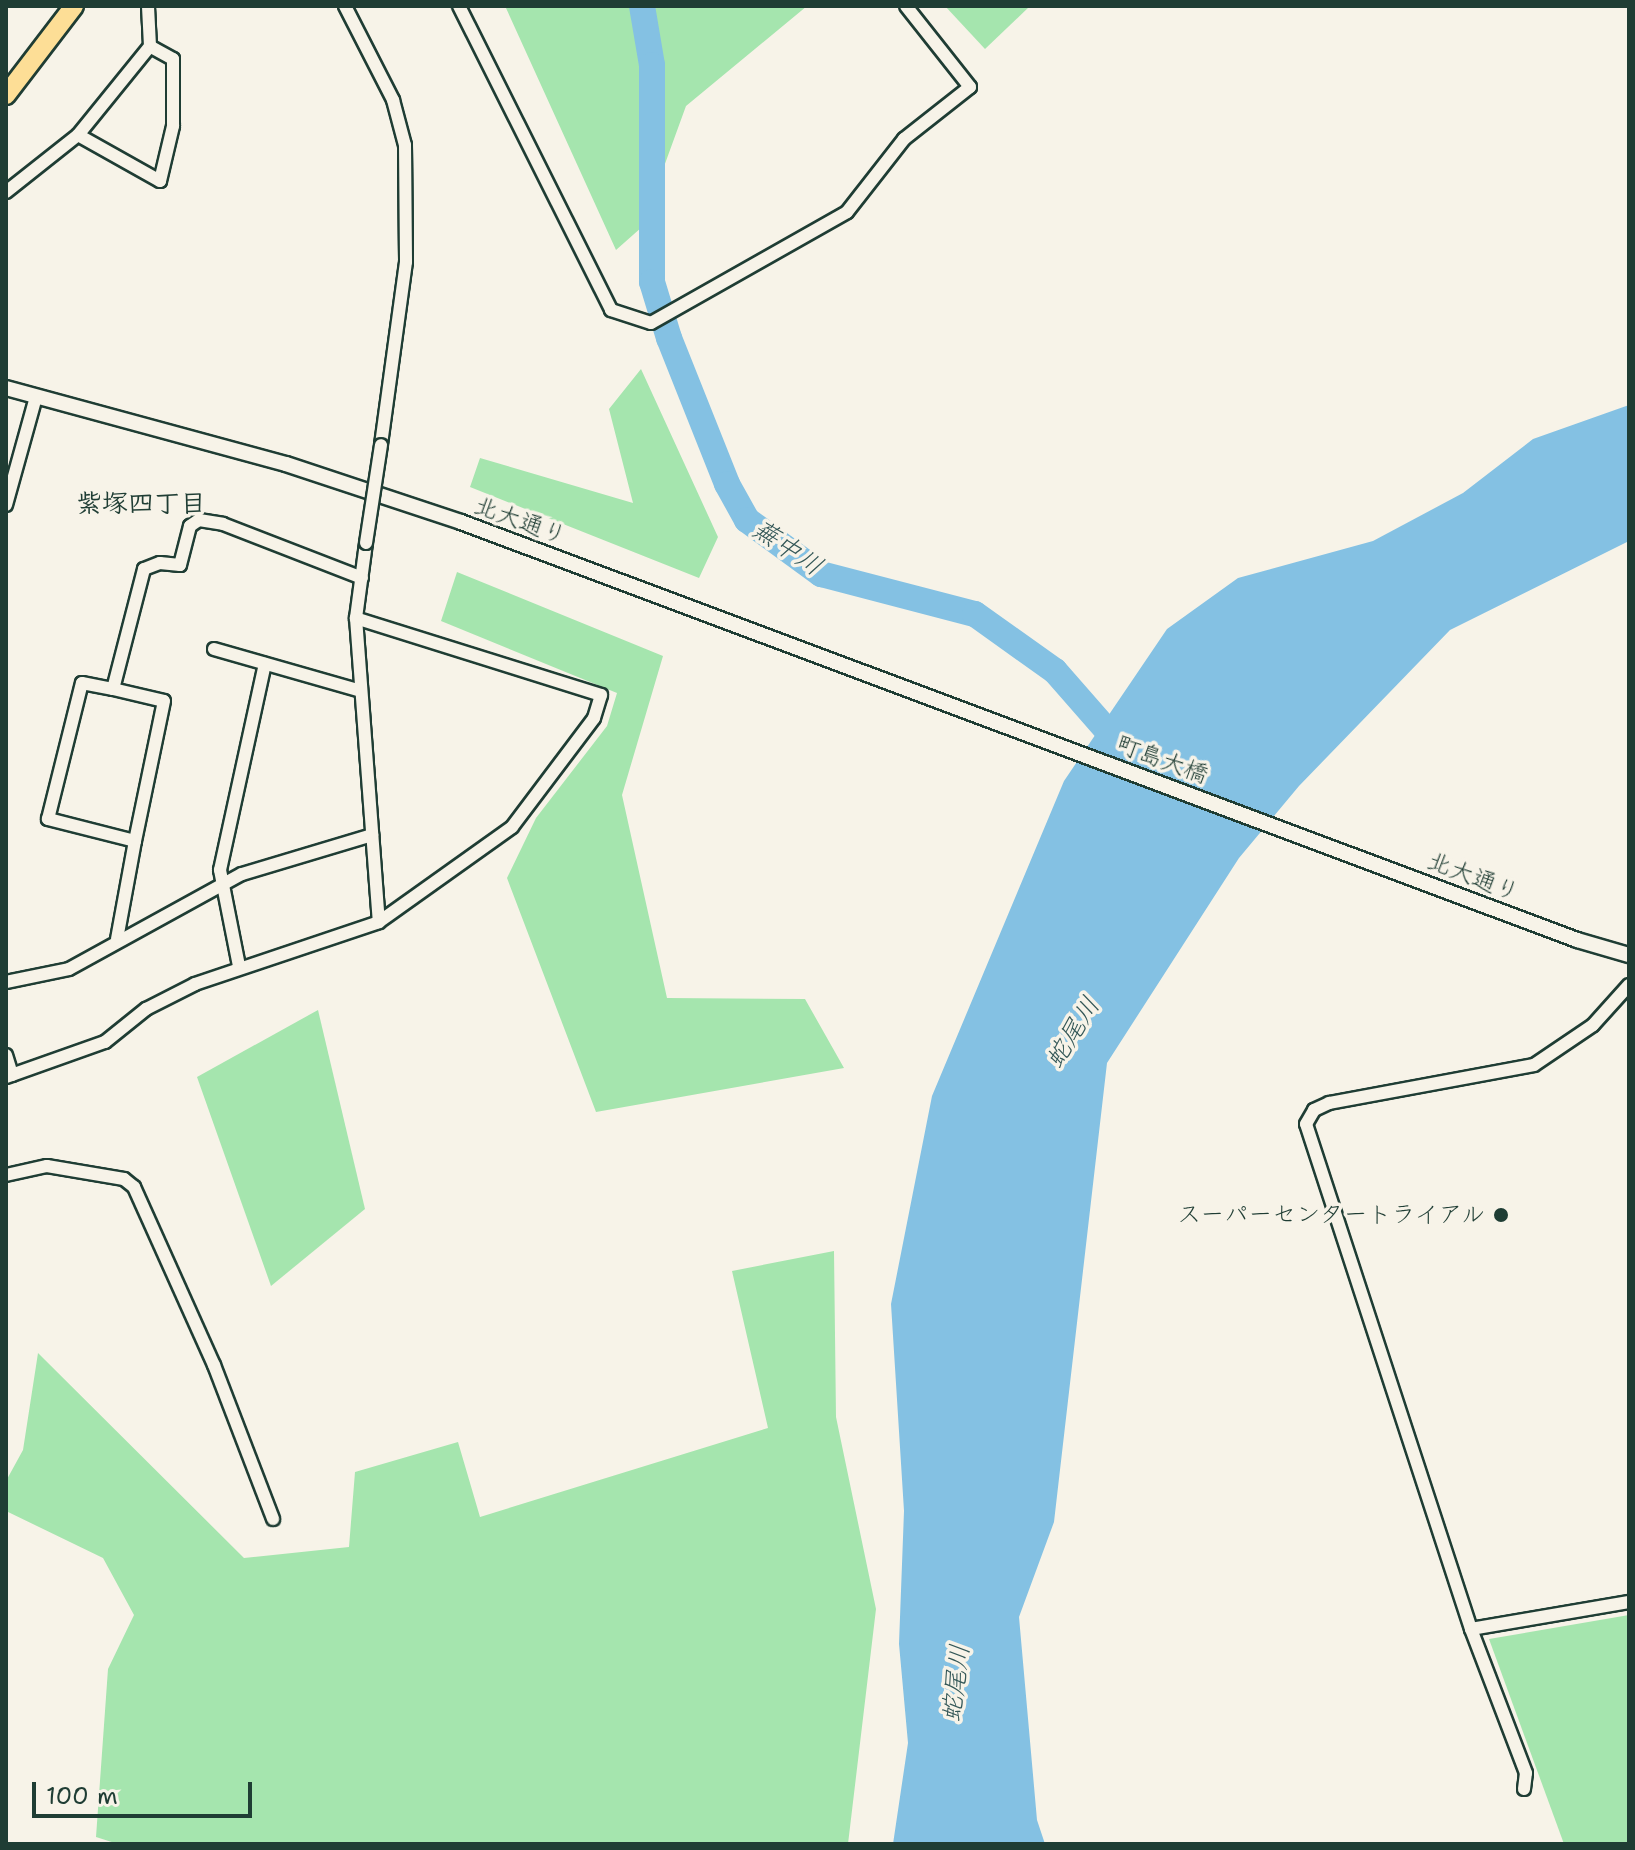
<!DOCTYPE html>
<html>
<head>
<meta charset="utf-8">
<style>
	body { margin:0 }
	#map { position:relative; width:1635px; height:1850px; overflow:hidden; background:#f7f3e8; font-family:"Shantell Sans","Klee One",sans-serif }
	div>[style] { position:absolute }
	.green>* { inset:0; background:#a5e5ae }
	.water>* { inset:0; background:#84c1e3 }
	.river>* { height:26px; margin:-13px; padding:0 13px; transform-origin:13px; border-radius:13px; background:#84c1e3 }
	.roads { filter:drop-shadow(2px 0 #1f3d34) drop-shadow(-2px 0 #1f3d34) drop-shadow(0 2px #1f3d34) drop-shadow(0 -2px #1f3d34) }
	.minor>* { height:12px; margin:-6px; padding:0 6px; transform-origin:6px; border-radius:6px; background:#f7f3e8 }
	.tertiary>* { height:14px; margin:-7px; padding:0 7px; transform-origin:7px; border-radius:7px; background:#f7f3e8 }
	.primary>* { height:18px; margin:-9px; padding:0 9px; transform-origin:9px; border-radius:9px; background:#fdde96 }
	.bridges { filter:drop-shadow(2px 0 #1f3d34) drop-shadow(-2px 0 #1f3d34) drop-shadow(0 2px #1f3d34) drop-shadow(0 -2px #1f3d34) }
	.minor-bridge>* { height:12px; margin:-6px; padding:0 6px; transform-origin:6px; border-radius:6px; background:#f7f3e8 }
	.dots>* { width:22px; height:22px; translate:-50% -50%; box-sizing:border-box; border:4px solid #f7f3e8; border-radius:50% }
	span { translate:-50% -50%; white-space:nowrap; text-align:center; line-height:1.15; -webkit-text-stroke:7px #f7f3e8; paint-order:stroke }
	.street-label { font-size:24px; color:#1f3d34 }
	.poi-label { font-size:24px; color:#1f3d34 }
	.right { translate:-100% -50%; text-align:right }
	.neighbourhood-label { font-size:26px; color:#1f3d34; font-weight:700 }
	.water-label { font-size:26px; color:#335757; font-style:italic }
	.frame { position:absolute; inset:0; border:8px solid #1f3d34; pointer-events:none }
	.scale { position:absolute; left:32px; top:1782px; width:220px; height:36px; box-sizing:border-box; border:4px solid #1f3d34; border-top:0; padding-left:10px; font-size:24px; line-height:28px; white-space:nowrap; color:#1f3d34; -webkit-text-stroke:6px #f7f3e8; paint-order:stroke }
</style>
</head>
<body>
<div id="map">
	<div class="green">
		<div style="clip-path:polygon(511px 6px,807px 6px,686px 106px,642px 227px,616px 250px,506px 8px)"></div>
		<div style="clip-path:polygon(945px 6px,1030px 6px,985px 49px)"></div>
		<div style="clip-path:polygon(641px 369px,718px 537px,699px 578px,470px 487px,480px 458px,633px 503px,609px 409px)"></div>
		<div style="clip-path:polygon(457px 572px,663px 656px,622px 795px,667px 998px,805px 999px,844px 1068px,596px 1112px,507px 878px,536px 818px,607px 726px,617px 693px,441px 621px)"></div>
		<div style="clip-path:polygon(318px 1010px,365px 1209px,271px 1286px,197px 1077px)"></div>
		<div style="clip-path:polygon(834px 1251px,836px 1417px,876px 1609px,848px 1844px,118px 1844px,96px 1837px,108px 1669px,134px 1615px,103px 1558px,6px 1511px,6px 1481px,23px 1450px,38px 1353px,244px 1558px,349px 1547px,355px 1472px,458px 1442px,480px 1517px,768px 1428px,732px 1271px)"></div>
		<div style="clip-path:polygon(1629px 1615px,1629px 1844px,1564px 1844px,1489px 1639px)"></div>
	</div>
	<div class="water">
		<div style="clip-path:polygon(1629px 405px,1629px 541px,1450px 630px,1299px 786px,1239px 858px,1107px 1063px,1054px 1522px,1019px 1617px,1037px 1820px,1045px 1844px,893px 1844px,908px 1743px,899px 1644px,904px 1511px,891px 1304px,932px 1096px,1064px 781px,1167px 629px,1238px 578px,1373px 541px,1463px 493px,1533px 439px)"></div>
	</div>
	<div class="river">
		<div style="left:642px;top:6px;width:60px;rotate:80.4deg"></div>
		<div style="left:652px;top:65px;width:217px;rotate:90deg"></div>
		<div style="left:652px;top:282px;width:59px;rotate:73.1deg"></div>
		<div style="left:669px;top:338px;width:157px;rotate:68.3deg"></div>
		<div style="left:727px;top:484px;width:41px;rotate:60.9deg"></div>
		<div style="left:747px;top:520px;width:92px;rotate:36.1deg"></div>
		<div style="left:821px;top:574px;width:159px;rotate:14.6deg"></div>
		<div style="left:975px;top:614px;width:98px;rotate:35.5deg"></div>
		<div style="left:1055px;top:671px;width:106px;rotate:48.8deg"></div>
	</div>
	<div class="roads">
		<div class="minor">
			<div style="left:345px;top:6px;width:106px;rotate:62.9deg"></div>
			<div style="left:393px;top:100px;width:47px;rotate:75.1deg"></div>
			<div style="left:405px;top:145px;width:117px;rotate:89.5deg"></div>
			<div style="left:406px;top:262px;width:185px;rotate:97.8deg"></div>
			<div style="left:459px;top:6px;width:340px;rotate:63.4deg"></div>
			<div style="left:611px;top:310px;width:42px;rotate:18deg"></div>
			<div style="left:651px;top:323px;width:225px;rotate:-29.5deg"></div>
			<div style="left:847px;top:212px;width:93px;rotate:-52deg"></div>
			<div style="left:904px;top:139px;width:84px;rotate:-38.2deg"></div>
			<div style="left:970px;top:87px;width:103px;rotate:-128.3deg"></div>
			<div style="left:78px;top:135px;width:94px;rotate:29.3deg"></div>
			<div style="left:160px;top:181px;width:57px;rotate:-76.7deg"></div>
			<div style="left:173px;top:126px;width:67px;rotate:-90deg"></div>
			<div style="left:173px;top:59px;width:26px;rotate:-151deg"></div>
			<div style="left:6px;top:192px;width:92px;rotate:-38.4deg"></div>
			<div style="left:78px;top:135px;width:114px;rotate:-51deg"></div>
			<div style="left:150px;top:46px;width:40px;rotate:-92.9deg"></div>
			<div style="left:6px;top:505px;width:112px;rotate:-74.5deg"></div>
			<div style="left:366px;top:543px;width:76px;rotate:97.6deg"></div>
			<div style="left:356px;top:618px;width:305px;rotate:85.7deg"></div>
			<div style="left:214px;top:649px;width:153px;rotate:15.9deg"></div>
			<div style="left:113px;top:689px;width:52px;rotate:13.2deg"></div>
			<div style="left:164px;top:701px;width:143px;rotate:101.7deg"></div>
			<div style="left:117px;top:939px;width:100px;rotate:-79.6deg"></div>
			<div style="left:135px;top:841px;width:90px;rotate:-165.8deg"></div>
			<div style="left:48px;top:819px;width:140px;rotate:-76deg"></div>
			<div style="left:82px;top:683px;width:32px;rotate:11deg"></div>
			<div style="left:113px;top:689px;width:124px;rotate:-75.5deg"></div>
			<div style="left:144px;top:569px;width:17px;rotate:-21deg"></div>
			<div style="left:160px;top:563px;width:20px;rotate:6deg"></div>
			<div style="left:180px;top:565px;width:40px;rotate:-75.6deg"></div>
			<div style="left:190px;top:526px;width:11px;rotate:-34deg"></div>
			<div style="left:199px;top:520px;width:24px;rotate:9deg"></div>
			<div style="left:223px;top:524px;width:149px;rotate:21.2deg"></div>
			<div style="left:239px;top:966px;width:98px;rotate:-101.2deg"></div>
			<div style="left:220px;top:870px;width:211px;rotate:-77.7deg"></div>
			<div style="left:6px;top:982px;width:64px;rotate:-11.7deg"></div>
			<div style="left:69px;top:969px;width:197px;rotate:-28.8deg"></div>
			<div style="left:242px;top:874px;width:136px;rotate:-16.7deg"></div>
			<div style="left:6px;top:1055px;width:21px;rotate:73deg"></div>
			<div style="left:6px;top:1077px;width:105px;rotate:-19.5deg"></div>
			<div style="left:105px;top:1042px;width:53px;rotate:-38.8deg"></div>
			<div style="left:146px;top:1009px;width:55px;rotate:-27deg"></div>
			<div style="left:195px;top:984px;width:194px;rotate:-18.6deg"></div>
			<div style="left:379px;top:922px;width:163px;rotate:-35.5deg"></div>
			<div style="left:512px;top:827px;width:136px;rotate:-53deg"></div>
			<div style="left:594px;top:718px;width:24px;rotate:-73deg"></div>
			<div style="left:601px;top:695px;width:257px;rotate:-162.6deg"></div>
			<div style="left:6px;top:1175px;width:42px;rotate:-12.4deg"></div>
			<div style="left:47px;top:1166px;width:78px;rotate:9.6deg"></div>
			<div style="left:124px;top:1179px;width:13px;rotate:39deg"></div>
			<div style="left:134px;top:1187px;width:195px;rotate:65.8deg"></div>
			<div style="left:214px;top:1365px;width:165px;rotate:69deg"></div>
			<div style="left:1471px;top:1629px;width:160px;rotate:-9.7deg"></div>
			<div style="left:1524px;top:1789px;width:16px;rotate:-83deg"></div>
			<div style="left:1526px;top:1773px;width:154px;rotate:-110.9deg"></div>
			<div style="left:1471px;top:1629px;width:531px;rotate:-108.09deg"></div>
			<div style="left:1306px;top:1124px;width:16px;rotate:-60deg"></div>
			<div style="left:1314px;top:1110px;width:17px;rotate:-25deg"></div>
			<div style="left:1329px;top:1103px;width:208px;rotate:-10.5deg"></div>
			<div style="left:1534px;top:1065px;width:71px;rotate:-34.1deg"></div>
			<div style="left:1593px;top:1025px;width:54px;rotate:-48deg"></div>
		</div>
		<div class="tertiary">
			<div style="left:6px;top:388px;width:290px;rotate:15.2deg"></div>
			<div style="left:286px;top:464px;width:184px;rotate:18.3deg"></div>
			<div style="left:461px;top:522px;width:1192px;rotate:20.53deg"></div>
			<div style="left:1577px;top:940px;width:54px;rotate:16.1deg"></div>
		</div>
		<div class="primary">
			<div style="left:6px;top:95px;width:112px;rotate:-52.6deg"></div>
		</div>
	</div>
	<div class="bridges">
		<div class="minor-bridge">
			<div style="left:366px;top:543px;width:99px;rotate:-81.3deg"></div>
		</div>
	</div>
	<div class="dots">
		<div style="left:1501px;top:1215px;background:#1f3d34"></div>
	</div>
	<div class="street-label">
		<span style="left:520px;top:521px;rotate:20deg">北大通り</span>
		<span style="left:1162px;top:760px;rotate:20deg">町島大橋</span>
		<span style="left:1473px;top:877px;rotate:21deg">北大通り</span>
	</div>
	<div class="poi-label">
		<span class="right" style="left:1485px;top:1215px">スーパーセンタートライアル</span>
	</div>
	<div class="neighbourhood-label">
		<span style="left:141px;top:503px">紫塚四丁目</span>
	</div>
	<div class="water-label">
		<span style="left:788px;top:547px;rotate:34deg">蕪中川</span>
		<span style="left:1072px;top:1032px;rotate:-58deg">蛇尾川</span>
		<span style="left:955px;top:1683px;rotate:-83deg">蛇尾川</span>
	</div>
	<div class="frame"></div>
	<div class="scale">100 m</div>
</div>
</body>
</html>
